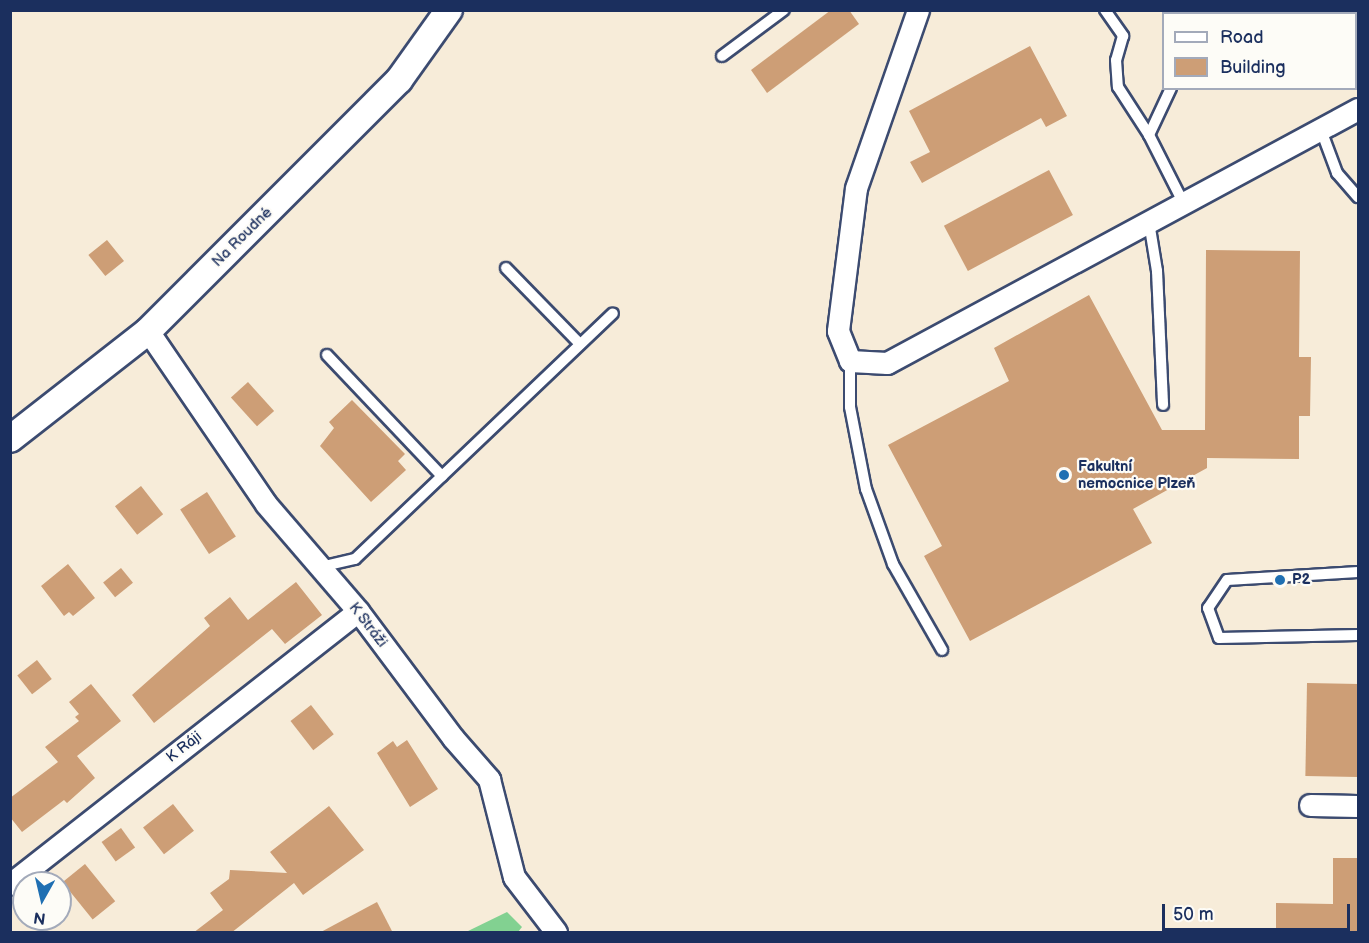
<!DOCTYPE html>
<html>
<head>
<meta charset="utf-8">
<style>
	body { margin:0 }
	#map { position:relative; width:1369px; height:943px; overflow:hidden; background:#f7ecd9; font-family:"Balsamiq Sans",sans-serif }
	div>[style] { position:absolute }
	.green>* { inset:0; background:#82d191 }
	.building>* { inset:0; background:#cd9e76; transform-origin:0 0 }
	.roads { filter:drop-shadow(2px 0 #3c4b70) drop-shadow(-2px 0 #3c4b70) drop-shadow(0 2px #3c4b70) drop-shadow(0 -2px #3c4b70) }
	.service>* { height:10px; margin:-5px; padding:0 5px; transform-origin:5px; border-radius:5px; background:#fff }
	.minor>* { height:21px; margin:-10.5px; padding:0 10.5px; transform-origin:10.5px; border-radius:10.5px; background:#fff }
	.tertiary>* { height:26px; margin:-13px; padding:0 13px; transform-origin:13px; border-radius:13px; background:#fff }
	.dots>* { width:16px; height:16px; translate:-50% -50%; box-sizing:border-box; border:3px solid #fdfcf7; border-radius:50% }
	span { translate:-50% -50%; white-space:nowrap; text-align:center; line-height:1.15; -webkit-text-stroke:4.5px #fdfcf7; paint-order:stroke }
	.street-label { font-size:15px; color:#1b2f5e }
	.poi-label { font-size:15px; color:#1b2f5e; font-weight:700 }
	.left { translate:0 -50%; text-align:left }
	.frame { position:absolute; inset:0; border:12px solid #1b2f5e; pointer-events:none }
	.legend { position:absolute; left:1162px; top:12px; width:195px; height:78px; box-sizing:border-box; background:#fdfcf7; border:2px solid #a3aaba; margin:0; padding:8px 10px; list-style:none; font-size:18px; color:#1b2f5e }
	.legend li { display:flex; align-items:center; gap:12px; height:30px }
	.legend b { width:30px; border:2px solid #a3aaba }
	.north { position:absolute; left:12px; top:871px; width:60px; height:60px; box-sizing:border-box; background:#fdfcf7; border:2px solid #a3aaba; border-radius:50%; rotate:188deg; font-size:16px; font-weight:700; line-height:24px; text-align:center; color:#1b2f5e }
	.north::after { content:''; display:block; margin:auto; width:21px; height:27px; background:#1f6fb2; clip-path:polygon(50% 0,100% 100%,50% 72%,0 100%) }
	.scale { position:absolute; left:1162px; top:904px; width:188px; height:27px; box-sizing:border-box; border:3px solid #1b2f5e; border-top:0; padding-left:8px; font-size:18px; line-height:21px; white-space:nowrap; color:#1b2f5e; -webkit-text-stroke:4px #fdfcf7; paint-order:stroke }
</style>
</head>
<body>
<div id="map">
	<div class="green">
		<div style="clip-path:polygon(507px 912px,522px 927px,518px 932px,466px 932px)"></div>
	</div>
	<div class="building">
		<div style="clip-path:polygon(831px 10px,849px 10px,859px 24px,767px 93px,751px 70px)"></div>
		<div style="clip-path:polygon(1030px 46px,1067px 116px,1046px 127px,1041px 118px,922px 183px,910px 162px,930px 152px,909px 111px)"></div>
		<div style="left:1049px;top:170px;width:51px;height:119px;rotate:62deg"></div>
		<div style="left:107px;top:240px;width:27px;height:24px;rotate:51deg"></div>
		<div style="clip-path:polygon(1206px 250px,1300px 251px,1299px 357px,1311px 357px,1310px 416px,1299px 416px,1299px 459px,1207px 458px,1207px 468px,1133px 509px,1152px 543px,970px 641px,924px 556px,942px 546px,888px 445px,1009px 381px,994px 348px,1089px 295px,1162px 430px,1205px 430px)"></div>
		<div style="left:248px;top:382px;width:39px;height:23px;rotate:48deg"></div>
		<div style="clip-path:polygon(352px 400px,405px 454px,398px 461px,406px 470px,371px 502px,320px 446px,334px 428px,329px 422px)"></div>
		<div style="left:141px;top:486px;width:36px;height:33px;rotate:52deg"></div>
		<div style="left:207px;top:492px;width:53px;height:32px;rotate:57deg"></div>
		<div style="clip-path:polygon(68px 564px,95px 598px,73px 616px,69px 612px,64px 616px,41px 586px)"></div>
		<div style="left:121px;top:568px;width:19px;height:23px;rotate:51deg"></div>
		<div style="clip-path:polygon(296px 582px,322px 615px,285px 644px,272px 629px,154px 723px,132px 695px,210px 626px,204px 618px,230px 597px,248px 620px)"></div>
		<div style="left:37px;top:660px;width:24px;height:25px;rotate:52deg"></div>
		<div style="left:1307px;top:683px;width:52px;height:93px;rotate:1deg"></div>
		<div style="clip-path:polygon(91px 684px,121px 721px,77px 756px,95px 778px,67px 803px,64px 800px,22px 832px,10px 817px,10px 798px,58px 762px,45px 747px,79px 721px,75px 717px,79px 714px,69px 702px)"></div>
		<div style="left:311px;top:705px;width:37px;height:26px;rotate:52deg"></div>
		<div style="clip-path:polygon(407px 740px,438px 789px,410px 807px,377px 753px,393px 741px,397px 747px)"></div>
		<div style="left:173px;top:804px;width:34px;height:38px;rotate:52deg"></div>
		<div style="clip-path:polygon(329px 806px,364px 850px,303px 895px,294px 883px,231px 933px,193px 933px,223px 910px,210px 893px,229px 879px,230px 870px,287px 873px,270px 852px)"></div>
		<div style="left:121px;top:828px;width:24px;height:24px;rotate:54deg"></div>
		<div style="clip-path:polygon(1333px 858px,1359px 858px,1359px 933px,1276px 933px,1276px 903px,1333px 904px)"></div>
		<div style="left:85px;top:864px;width:48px;height:29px;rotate:51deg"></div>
		<div style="clip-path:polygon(377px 902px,393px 933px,319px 933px)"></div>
	</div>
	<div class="roads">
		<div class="service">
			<div style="left:1105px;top:10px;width:32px;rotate:55deg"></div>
			<div style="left:1123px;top:36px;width:25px;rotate:106deg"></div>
			<div style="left:1116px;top:60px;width:27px;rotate:86deg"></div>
			<div style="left:1118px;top:87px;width:57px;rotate:57.1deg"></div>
			<div style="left:1149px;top:135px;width:77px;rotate:63.1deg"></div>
			<div style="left:1208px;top:14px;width:4px;rotate:-76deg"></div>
			<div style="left:722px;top:56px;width:77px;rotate:-36.6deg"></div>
			<div style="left:1321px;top:130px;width:46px;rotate:69.6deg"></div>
			<div style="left:1337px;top:173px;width:32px;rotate:49deg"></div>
			<div style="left:1149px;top:135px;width:52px;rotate:-64.9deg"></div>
			<div style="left:1149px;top:222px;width:50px;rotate:80.7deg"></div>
			<div style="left:1157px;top:271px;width:134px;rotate:87.4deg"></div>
			<div style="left:506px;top:268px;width:106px;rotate:45.8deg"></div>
			<div style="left:327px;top:355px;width:167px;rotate:46.5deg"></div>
			<div style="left:850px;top:361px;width:46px;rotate:90deg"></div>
			<div style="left:850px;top:407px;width:84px;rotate:79deg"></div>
			<div style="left:866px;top:489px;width:80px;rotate:70.2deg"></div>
			<div style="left:893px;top:564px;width:99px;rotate:60.3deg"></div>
			<div style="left:320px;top:567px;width:36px;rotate:-13deg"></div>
			<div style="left:355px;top:559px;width:356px;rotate:-43.6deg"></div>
			<div style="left:1358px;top:572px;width:131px;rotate:176.5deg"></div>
			<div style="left:1227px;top:580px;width:34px;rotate:124deg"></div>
			<div style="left:1208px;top:608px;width:32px;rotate:70deg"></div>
			<div style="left:1219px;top:638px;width:139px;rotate:-1.2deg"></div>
		</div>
		<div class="minor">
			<div style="left:918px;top:10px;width:188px;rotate:109.2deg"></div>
			<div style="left:856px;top:188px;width:144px;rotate:97.2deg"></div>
			<div style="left:838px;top:331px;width:32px;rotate:68deg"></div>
			<div style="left:850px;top:361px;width:37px;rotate:3deg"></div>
			<div style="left:887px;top:363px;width:535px;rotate:-28.34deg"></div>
			<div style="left:148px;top:331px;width:209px;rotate:55.7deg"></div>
			<div style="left:266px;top:504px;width:141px;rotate:49.3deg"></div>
			<div style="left:358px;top:611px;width:159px;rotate:53.2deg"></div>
			<div style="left:453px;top:738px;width:55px;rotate:48.7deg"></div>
			<div style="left:489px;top:779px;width:101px;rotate:75.7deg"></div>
			<div style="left:514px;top:877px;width:69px;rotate:52.6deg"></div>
			<div style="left:1310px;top:805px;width:48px;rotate:1.2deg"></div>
			<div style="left:10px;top:884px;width:442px;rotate:-38.1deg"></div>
		</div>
		<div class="tertiary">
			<div style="left:10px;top:439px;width:175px;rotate:-38deg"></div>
			<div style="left:148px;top:331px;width:355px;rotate:-45deg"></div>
			<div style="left:399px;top:80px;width:86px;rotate:-54.5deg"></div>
		</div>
	</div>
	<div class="dots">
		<div style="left:1064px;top:475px;background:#1f6fb2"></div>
		<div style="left:1280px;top:580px;background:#1f6fb2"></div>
	</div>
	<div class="street-label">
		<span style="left:242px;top:237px;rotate:-45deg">Na Roudné</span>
		<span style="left:368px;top:625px;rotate:52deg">K Stráži</span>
		<span style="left:184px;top:747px;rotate:-38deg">K Ráji</span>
	</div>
	<div class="poi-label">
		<span class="left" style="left:1078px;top:475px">Fakultní<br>nemocnice Plzeň</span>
		<span class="left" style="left:1292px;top:580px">P2</span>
	</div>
	<div class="frame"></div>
	<ul class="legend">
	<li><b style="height:8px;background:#fff"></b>Road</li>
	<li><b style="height:16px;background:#cd9e76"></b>Building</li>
	</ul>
	<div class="north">N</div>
	<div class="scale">50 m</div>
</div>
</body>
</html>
